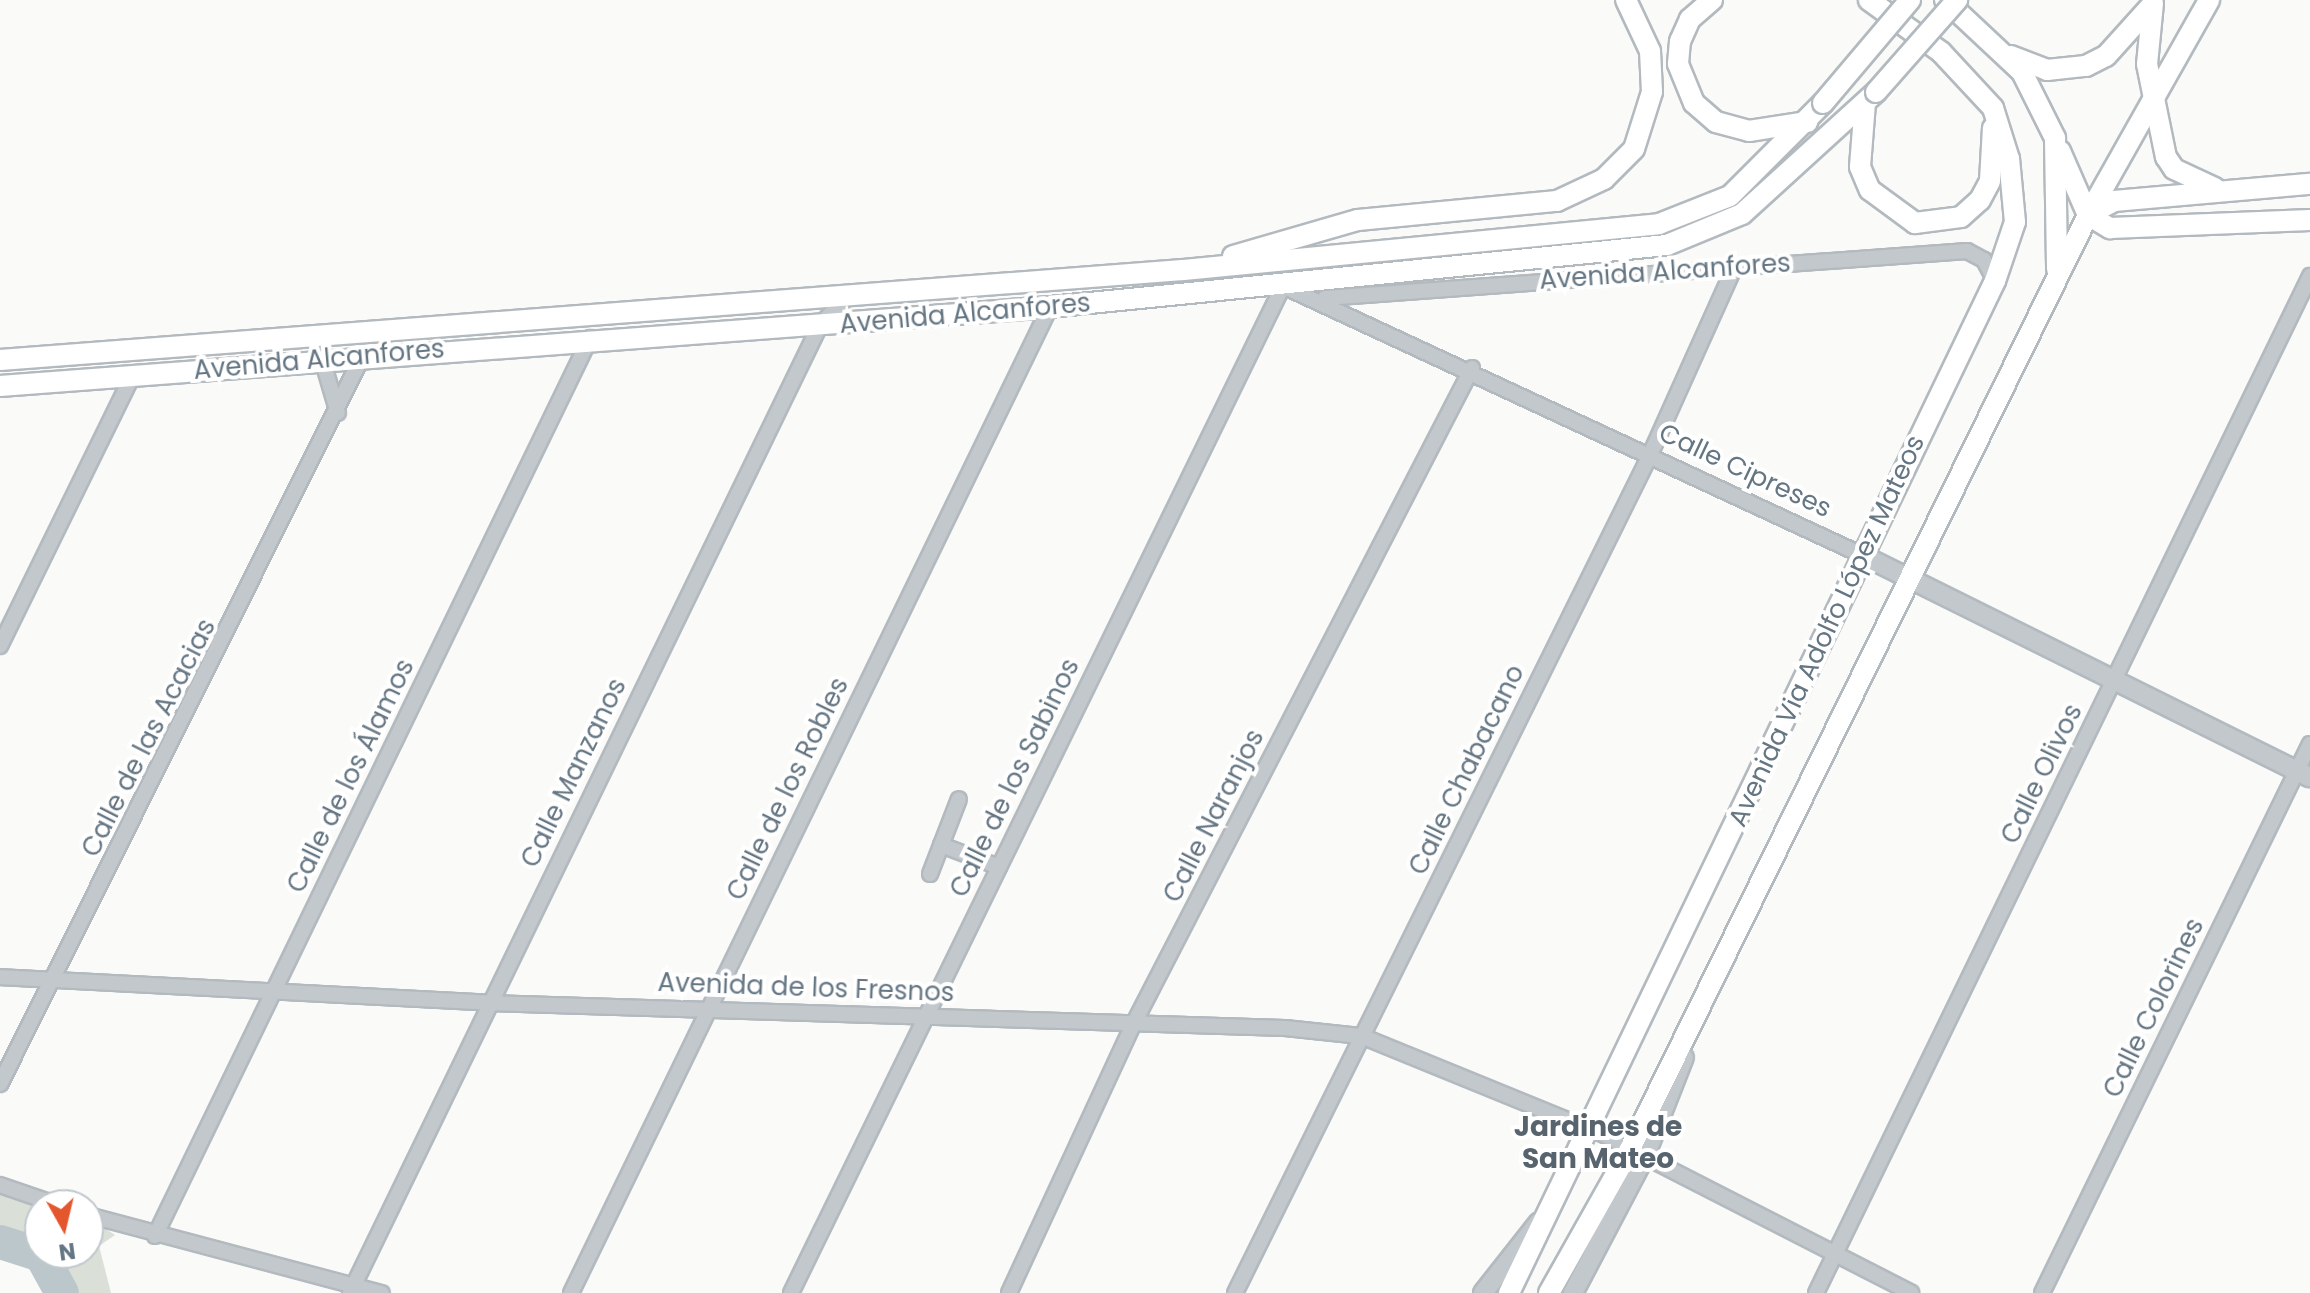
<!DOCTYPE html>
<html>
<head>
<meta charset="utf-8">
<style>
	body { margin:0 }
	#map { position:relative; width:2310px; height:1293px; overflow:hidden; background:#fafaf8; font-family:Poppins,sans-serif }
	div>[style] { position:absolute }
	.green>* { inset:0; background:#dadfd7 }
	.river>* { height:34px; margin:-17px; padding:0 17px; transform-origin:17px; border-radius:17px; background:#bbc7cb }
	.roads { filter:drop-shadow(2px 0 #b3babf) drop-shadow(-2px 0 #b3babf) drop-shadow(0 2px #b3babf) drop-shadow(0 -2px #b3babf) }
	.pedestrian>* { height:11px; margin:-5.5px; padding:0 5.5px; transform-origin:5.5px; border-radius:5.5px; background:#c3c8cc }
	.minor>* { height:14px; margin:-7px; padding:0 7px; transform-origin:7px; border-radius:7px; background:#c3c8cc }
	.tertiary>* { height:18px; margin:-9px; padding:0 9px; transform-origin:9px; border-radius:9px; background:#c3c8cc }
	.secondary>* { height:20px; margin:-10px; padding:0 10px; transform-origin:10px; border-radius:10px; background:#fff }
	.bridges { filter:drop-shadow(2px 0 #b3babf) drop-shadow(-2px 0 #b3babf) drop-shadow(0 2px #b3babf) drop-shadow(0 -2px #b3babf) }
	.secondary-bridge>* { height:20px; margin:-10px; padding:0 10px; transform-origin:10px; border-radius:10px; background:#fff }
	span { translate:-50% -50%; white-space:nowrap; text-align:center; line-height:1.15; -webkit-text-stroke:8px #fff; paint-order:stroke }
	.street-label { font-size:26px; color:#657683 }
	.neighbourhood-label { font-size:28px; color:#57646e; font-weight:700 }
	.north { position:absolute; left:24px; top:1189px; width:80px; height:80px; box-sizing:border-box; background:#fff; border:2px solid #c1c8cd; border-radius:50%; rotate:172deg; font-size:22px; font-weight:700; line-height:32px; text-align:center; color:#657683 }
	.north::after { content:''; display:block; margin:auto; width:28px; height:36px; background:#e4572e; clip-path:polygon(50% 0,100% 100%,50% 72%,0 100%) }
</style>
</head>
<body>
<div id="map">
	<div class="green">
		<div style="clip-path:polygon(0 1183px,40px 1205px,40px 1248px,0 1240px)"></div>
		<div style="clip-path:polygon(88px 1217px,115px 1235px,99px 1246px,111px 1293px,68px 1293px,47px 1253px,88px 1253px)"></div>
	</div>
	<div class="river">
		<div style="left:0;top:1242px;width:43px;rotate:17.6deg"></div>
		<div style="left:41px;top:1255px;width:43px;rotate:61.1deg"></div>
	</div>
	<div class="roads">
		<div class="pedestrian">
			<div style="left:1591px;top:1130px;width:43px;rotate:26deg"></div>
		</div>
		<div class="minor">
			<div style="left:1325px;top:298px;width:644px;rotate:-4.19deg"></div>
			<div style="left:1967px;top:251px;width:19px;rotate:28deg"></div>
			<div style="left:1984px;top:260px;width:24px;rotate:62deg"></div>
			<div style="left:315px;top:335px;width:81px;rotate:73.6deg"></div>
			<div style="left:0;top:646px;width:301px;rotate:-63.9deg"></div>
			<div style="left:941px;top:845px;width:62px;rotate:20.8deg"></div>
			<div style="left:930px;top:874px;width:80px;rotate:-68.9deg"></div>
			<div style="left:0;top:977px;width:489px;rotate:3deg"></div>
			<div style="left:488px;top:1003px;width:797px;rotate:1.8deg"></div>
			<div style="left:1285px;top:1028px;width:76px;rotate:6deg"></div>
			<div style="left:1361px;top:1036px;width:248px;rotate:22.2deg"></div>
			<div style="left:0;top:1084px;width:814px;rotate:-63.53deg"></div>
			<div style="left:1638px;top:1153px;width:307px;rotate:27.1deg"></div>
			<div style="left:0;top:1185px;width:61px;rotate:19deg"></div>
			<div style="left:88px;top:1215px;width:304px;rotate:14.9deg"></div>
			<div style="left:155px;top:1236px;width:998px;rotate:-64.15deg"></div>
			<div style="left:350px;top:1293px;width:1076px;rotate:-64.1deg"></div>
			<div style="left:820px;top:325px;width:45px;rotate:-45.9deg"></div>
			<div style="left:571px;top:1293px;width:1096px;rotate:-64.09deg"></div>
			<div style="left:791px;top:1293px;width:1121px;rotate:-63.96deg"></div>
			<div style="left:1283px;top:286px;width:638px;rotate:24.92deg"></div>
			<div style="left:1009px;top:1293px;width:298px;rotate:-65.2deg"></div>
			<div style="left:1134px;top:1023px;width:737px;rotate:-62.7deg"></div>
			<div style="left:1235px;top:1293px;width:935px;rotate:-63.65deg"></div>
			<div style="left:1650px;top:455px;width:207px;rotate:-65.8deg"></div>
			<div style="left:1816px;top:1293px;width:1131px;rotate:-64.09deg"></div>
			<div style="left:2042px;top:1293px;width:611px;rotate:-63.98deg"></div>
		</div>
		<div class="tertiary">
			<div style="left:1862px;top:555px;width:500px;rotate:26.4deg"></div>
			<div style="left:1483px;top:1293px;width:90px;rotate:-51.7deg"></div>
			<div style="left:1573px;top:1293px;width:155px;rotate:-62.3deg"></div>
			<div style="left:1645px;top:1156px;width:106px;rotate:-68.5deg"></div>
		</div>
		<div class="secondary">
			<div style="left:1712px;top:0;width:29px;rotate:139deg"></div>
			<div style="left:1690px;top:19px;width:24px;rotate:114deg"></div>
			<div style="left:1680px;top:41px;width:23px;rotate:95deg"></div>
			<div style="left:1678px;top:64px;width:42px;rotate:67.7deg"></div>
			<div style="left:1694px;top:103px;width:29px;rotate:41deg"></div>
			<div style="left:1716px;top:122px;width:34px;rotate:15deg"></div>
			<div style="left:1749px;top:131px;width:59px;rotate:-8.8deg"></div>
			<div style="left:1945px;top:0;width:105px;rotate:43.1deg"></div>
			<div style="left:2022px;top:72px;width:74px;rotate:63.4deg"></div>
			<div style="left:2055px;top:138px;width:131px;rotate:89.1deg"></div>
			<div style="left:2153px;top:3px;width:61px;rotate:95.6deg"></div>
			<div style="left:2147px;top:64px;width:95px;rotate:78.5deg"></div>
			<div style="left:2166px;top:157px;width:14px;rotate:56deg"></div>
			<div style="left:2174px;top:169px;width:45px;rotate:24.9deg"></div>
			<div style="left:2011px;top:56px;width:39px;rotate:21deg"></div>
			<div style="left:2047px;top:70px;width:39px;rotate:-6deg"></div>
			<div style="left:2086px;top:66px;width:22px;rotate:-27deg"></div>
			<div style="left:2106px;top:56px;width:67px;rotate:-48deg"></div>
			<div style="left:1865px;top:103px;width:64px;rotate:94.5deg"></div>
			<div style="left:1860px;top:167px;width:25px;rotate:67deg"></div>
			<div style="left:1870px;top:190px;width:56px;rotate:36.3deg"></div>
			<div style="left:1915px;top:223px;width:46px;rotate:-7.4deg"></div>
			<div style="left:1961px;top:217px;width:25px;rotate:-42deg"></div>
			<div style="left:1980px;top:200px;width:21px;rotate:-62deg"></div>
			<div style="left:1990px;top:181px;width:53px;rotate:-86.8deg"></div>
			<div style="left:2060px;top:151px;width:70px;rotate:66.4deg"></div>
			<div style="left:2088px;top:215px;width:26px;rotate:31deg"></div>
			<div style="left:2110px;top:228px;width:200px;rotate:-2.3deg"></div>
			<div style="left:2088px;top:215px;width:30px;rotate:-28deg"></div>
			<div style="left:2114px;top:201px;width:197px;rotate:-5deg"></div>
			<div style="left:1233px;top:256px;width:130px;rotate:-16.1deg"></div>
			<div style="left:1358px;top:220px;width:200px;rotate:-5.5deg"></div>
			<div style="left:1557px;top:201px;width:52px;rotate:-25.1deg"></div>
			<div style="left:1604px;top:179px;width:42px;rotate:-45deg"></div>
			<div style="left:1634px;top:149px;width:60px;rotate:-72.5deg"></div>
			<div style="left:1652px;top:92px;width:41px;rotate:-92.8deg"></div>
			<div style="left:1650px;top:51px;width:56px;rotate:-115.2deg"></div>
			<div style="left:0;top:360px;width:1186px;rotate:-4.35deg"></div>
			<div style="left:1183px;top:270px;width:478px;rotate:-5.5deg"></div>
			<div style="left:1659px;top:224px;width:76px;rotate:-21.5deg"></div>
			<div style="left:1730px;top:196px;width:132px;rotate:-45deg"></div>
			<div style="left:0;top:386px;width:1053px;rotate:-4.3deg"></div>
			<div style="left:1050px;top:307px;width:620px;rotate:-5.74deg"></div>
			<div style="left:1667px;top:245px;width:81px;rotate:-22.5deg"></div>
			<div style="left:1742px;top:214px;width:181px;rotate:-42.3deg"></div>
			<div style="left:1509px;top:1293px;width:1123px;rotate:-64.35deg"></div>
			<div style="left:1995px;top:281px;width:62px;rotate:-71.3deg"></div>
			<div style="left:2015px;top:222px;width:63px;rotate:-95.4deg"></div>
			<div style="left:2009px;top:159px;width:53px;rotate:-107.4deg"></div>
			<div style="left:1993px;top:108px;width:76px;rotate:-132.9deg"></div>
			<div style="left:1941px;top:52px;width:89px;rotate:-144.2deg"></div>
			<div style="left:1549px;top:1293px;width:165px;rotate:-60.6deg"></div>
			<div style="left:1630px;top:1149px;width:1040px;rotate:-63.88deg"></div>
			<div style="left:2088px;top:215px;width:247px;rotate:-60.6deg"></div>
		</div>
	</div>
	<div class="bridges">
		<div class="secondary-bridge">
			<div style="left:1876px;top:92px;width:123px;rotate:-48.6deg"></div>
			<div style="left:1823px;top:103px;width:135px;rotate:-49.8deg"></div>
		</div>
	</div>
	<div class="street-label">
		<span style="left:1665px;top:272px;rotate:-4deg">Avenida Alcanfores</span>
		<span style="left:965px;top:314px;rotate:-5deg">Avenida Alcanfores</span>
		<span style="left:319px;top:360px;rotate:-5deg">Avenida Alcanfores</span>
		<span style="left:1745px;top:471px;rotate:25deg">Calle Cipreses</span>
		<span style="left:1827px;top:631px;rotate:-65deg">Avenida Via Adolfo López Mateos</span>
		<span style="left:149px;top:738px;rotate:-63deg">Calle de las Acacias</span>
		<span style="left:1467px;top:770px;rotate:-64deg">Calle Chabacano</span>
		<span style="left:574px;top:773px;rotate:-64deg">Calle Manzanos</span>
		<span style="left:2042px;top:774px;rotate:-64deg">Calle Olivos</span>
		<span style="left:351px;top:776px;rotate:-64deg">Calle de los Álamos</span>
		<span style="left:1015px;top:778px;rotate:-64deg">Calle de los Sabinos</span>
		<span style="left:788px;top:789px;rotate:-64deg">Calle de los Robles</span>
		<span style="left:1214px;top:816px;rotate:-63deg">Calle Naranjos</span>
		<span style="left:806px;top:988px;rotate:2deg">Avenida de los Fresnos</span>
		<span style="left:2154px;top:1008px;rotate:-64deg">Calle Colorines</span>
	</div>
	<div class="neighbourhood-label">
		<span style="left:1598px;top:1143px">Jardines de<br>San Mateo</span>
	</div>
	<div class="north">N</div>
</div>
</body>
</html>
